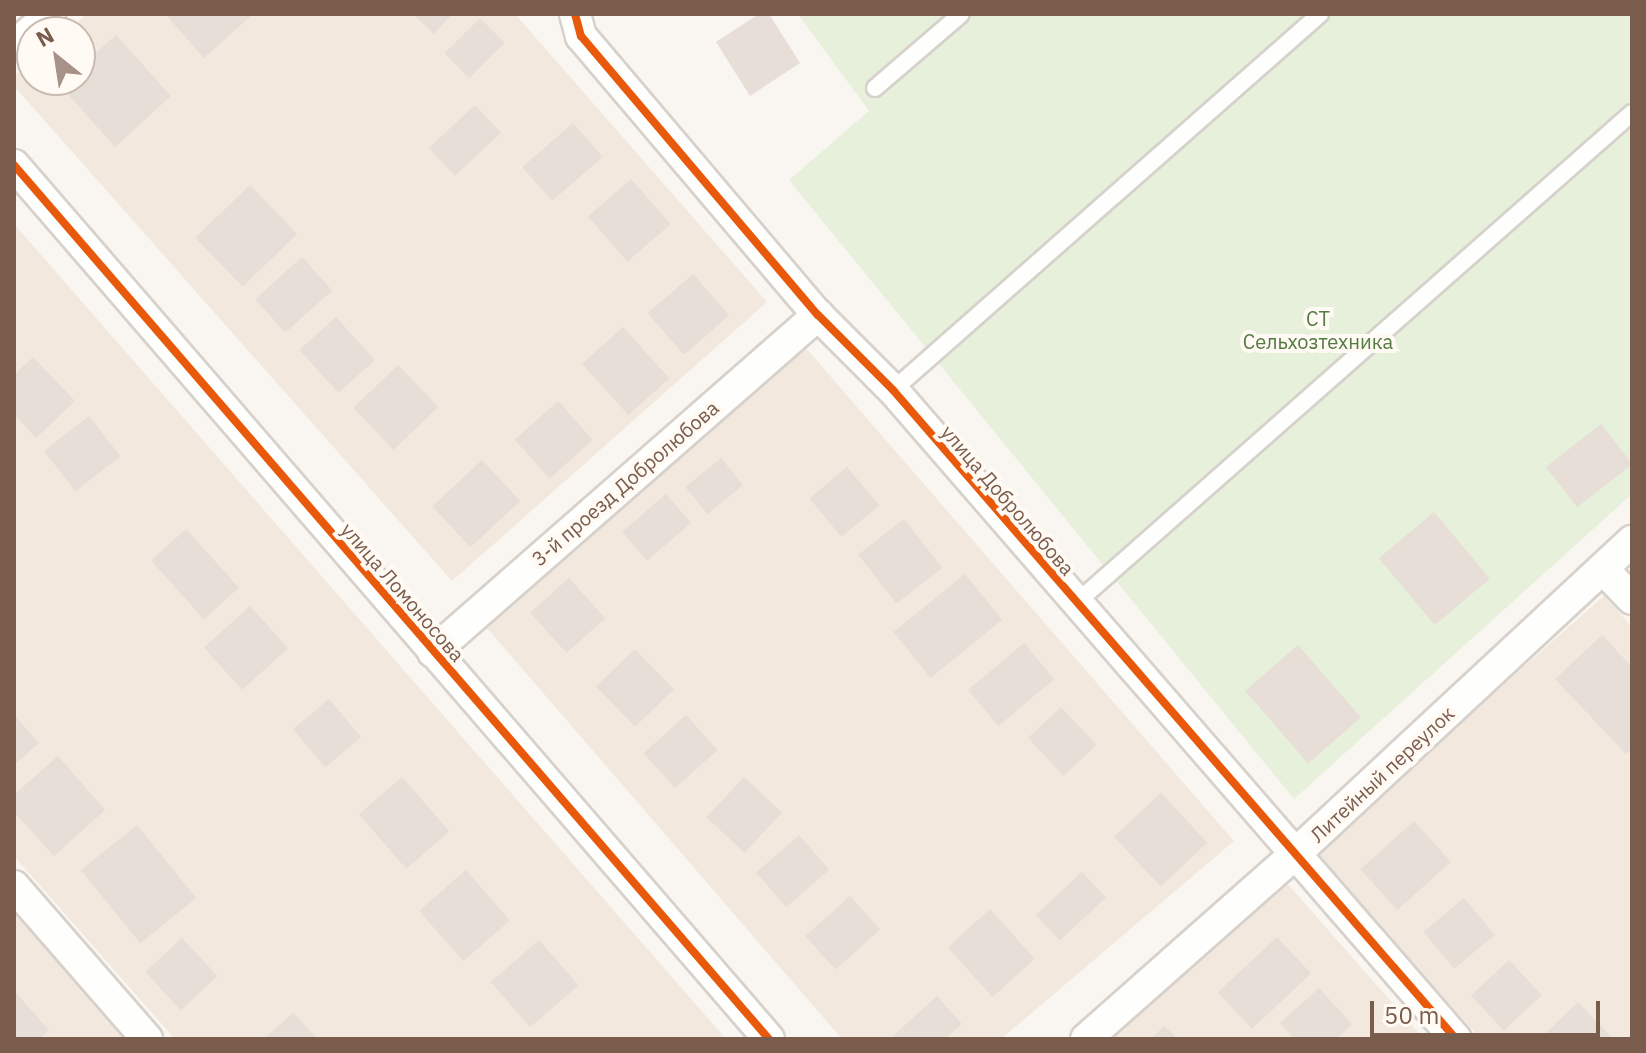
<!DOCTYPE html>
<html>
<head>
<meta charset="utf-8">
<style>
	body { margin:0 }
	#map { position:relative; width:1646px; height:1053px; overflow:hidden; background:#f9f5f0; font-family:"IBM Plex Sans",sans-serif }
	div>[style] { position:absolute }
	.residential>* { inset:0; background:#f2e8de }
	.green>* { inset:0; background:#e7f0db }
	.building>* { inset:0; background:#e6ded7; transform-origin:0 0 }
	.roads { filter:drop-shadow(2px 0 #d7d1cb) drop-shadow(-2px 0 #d7d1cb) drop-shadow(0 2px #d7d1cb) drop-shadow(0 -2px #d7d1cb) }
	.service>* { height:16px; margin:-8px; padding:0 8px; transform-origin:8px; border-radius:8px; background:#fefefd }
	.minor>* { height:30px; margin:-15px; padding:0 15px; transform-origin:15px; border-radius:15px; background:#fefefd }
	.cycleway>* { height:8px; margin:-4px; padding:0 4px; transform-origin:4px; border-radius:4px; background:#e8590c }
	span { translate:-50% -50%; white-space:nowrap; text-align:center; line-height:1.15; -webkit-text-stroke:8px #fffaf3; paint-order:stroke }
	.park-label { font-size:20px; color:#537a41 }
	.street-label { font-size:20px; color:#7a5c4d }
	.frame { position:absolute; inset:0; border:16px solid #7a5c4d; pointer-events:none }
	.north { position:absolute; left:16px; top:16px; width:80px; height:80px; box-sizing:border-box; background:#fffaf3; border:2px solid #cabbb1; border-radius:50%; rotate:330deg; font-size:22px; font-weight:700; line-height:32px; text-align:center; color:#7a5c4d }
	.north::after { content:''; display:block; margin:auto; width:28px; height:36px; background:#a69286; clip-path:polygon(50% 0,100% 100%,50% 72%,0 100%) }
	.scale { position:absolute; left:1370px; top:1001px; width:230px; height:36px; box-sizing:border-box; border:4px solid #7a5c4d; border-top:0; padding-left:10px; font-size:24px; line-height:28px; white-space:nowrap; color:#7a5c4d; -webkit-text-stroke:6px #fffaf3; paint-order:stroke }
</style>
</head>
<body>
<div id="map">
	<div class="residential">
		<div style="clip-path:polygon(87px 14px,515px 14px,767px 302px,452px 581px,14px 86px,14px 76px,32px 61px,32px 80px,80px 80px,80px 32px,66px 32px)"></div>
		<div style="clip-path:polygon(14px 224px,726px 1039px,175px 1039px,14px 856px)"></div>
		<div style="clip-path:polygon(804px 346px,1234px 841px,1001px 1039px,842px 1039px,487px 628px)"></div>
		<div style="clip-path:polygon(1604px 596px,1632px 627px,1632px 1039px,1481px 1039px,1312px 853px)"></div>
		<div style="clip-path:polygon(1286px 882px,1424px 1039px,1104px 1039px)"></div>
		<div style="clip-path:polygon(14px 906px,129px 1039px,14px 1039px)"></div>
	</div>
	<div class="green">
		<div style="clip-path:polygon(798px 14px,1632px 14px,1632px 494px,1294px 799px,789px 180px,869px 111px)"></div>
	</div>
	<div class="building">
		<div style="clip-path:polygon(165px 14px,253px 14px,204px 58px)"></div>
		<div style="clip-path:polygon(413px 14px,452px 14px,434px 34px)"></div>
		<div style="clip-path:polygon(759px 14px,769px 14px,800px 63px,750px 96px,716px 42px)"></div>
		<div style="left:480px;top:18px;width:35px;height:50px;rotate:45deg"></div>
		<div style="clip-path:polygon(116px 35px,171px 96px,115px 147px,60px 85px,80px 80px,80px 67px)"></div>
		<div style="left:475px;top:105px;width:38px;height:63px;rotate:47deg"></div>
		<div style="left:573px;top:123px;width:45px;height:67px;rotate:49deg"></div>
		<div style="left:631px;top:179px;width:60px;height:57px;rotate:49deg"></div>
		<div style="left:250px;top:185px;width:68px;height:76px;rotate:46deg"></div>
		<div style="left:302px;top:257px;width:45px;height:63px;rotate:48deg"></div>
		<div style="left:693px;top:274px;width:55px;height:60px;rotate:49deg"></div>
		<div style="left:336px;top:317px;width:58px;height:49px;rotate:48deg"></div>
		<div style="left:623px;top:327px;width:69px;height:55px;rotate:48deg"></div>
		<div style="clip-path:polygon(33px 357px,75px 401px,36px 438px,14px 414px,14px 375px)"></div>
		<div style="left:398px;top:365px;width:58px;height:62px;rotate:46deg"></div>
		<div style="left:558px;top:401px;width:52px;height:58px;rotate:48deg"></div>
		<div style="left:89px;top:416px;width:51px;height:57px;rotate:52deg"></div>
		<div style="left:1601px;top:424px;width:51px;height:70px;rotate:52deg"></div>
		<div style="left:721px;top:458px;width:35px;height:46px;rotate:51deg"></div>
		<div style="left:482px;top:460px;width:56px;height:68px;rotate:47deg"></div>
		<div style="left:847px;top:467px;width:50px;height:49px;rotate:50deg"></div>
		<div style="left:666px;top:494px;width:38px;height:58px;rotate:49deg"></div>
		<div style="left:1434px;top:512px;width:87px;height:72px;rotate:50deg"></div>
		<div style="left:904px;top:519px;width:62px;height:58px;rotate:52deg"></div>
		<div style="left:186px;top:529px;width:79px;height:47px;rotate:48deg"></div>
		<div style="left:965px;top:574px;width:59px;height:92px;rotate:51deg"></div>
		<div style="left:569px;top:578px;width:54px;height:52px;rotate:48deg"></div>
		<div style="left:250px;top:606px;width:57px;height:62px;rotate:48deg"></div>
		<div style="clip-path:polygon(1602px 635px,1632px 667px,1632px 749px,1626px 754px,1555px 679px)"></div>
		<div style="left:1024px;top:643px;width:47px;height:73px;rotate:50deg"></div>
		<div style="left:1298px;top:645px;width:96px;height:70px;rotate:49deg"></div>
		<div style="left:635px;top:649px;width:56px;height:54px;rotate:46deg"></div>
		<div style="left:329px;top:699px;width:50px;height:47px;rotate:50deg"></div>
		<div style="left:1061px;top:707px;width:52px;height:45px;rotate:47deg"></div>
		<div style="clip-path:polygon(14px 715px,39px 743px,14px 765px)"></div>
		<div style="left:686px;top:715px;width:47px;height:57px;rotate:48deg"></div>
		<div style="clip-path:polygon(58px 756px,105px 810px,54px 856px,14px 812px,14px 795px)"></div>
		<div style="left:402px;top:777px;width:72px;height:57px;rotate:49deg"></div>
		<div style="left:744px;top:777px;width:52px;height:55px;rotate:43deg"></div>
		<div style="left:1161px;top:793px;width:68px;height:64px;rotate:47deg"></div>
		<div style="left:1414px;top:821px;width:55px;height:72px;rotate:48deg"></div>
		<div style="left:137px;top:825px;width:94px;height:72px;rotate:51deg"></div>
		<div style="left:799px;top:835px;width:46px;height:57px;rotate:49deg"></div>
		<div style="left:466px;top:870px;width:67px;height:62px;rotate:49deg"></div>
		<div style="left:1082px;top:872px;width:35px;height:63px;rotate:47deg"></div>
		<div style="left:850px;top:896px;width:45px;height:60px;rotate:48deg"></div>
		<div style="left:1464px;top:898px;width:48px;height:53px;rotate:50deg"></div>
		<div style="left:990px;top:909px;width:67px;height:57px;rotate:48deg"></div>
		<div style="left:1277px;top:937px;width:50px;height:81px;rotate:47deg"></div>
		<div style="left:182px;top:938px;width:52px;height:50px;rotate:47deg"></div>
		<div style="left:539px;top:940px;width:60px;height:64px;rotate:49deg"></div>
		<div style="left:1509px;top:960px;width:48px;height:52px;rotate:47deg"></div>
		<div style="clip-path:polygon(1319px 988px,1352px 1024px,1336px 1039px,1294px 1039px,1280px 1023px)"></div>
		<div style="clip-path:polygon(14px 991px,49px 1030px,40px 1039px,14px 1039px)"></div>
		<div style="clip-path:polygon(937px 996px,962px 1024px,945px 1039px,896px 1039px,893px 1036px)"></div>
		<div style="clip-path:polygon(1578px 1002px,1613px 1039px,1540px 1039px)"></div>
		<div style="clip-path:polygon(293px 1013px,318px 1039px,264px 1039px)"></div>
		<div style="clip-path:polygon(1164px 1026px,1178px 1039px,1151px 1039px)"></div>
	</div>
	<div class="roads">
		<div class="service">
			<div style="left:875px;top:88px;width:113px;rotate:-40.7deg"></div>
			<div style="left:893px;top:390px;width:569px;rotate:-41.37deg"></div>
			<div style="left:1076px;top:603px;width:741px;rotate:-41.39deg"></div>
		</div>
		<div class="minor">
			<div style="left:575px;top:14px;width:23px;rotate:75deg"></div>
			<div style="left:581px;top:36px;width:366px;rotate:49.7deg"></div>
			<div style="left:818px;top:315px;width:106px;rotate:45deg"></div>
			<div style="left:893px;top:390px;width:859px;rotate:49.06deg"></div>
			<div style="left:14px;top:46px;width:48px;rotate:-41.6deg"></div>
			<div style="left:14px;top:165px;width:1155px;rotate:49.18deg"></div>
			<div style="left:1604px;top:570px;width:40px;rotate:46deg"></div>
			<div style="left:433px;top:652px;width:512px;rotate:-41.2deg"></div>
			<div style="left:14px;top:886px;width:203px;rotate:49deg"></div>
			<div style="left:1086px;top:1039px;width:276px;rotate:-41.5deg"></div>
			<div style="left:1293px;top:856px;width:463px;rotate:-42.9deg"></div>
		</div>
	</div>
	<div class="cycleway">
		<div style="left:575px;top:14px;width:23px;rotate:75deg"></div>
		<div style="left:581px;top:36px;width:366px;rotate:49.7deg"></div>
		<div style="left:818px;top:315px;width:106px;rotate:45deg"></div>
		<div style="left:893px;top:390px;width:859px;rotate:49.06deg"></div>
		<div style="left:14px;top:165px;width:1155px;rotate:49.18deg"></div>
	</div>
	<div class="park-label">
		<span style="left:1318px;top:330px">СТ<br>Сельхозтехника</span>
	</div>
	<div class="street-label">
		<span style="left:625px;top:483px;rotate:-41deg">3-й проезд Добролюбова</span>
		<span style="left:1008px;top:500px;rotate:49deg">улица Добролюбова</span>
		<span style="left:403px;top:592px;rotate:49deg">улица Ломоносова</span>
		<span style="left:1382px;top:774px;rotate:-43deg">Литейный переулок</span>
	</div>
	<div class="frame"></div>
	<div class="north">N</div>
	<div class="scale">50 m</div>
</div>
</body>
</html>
